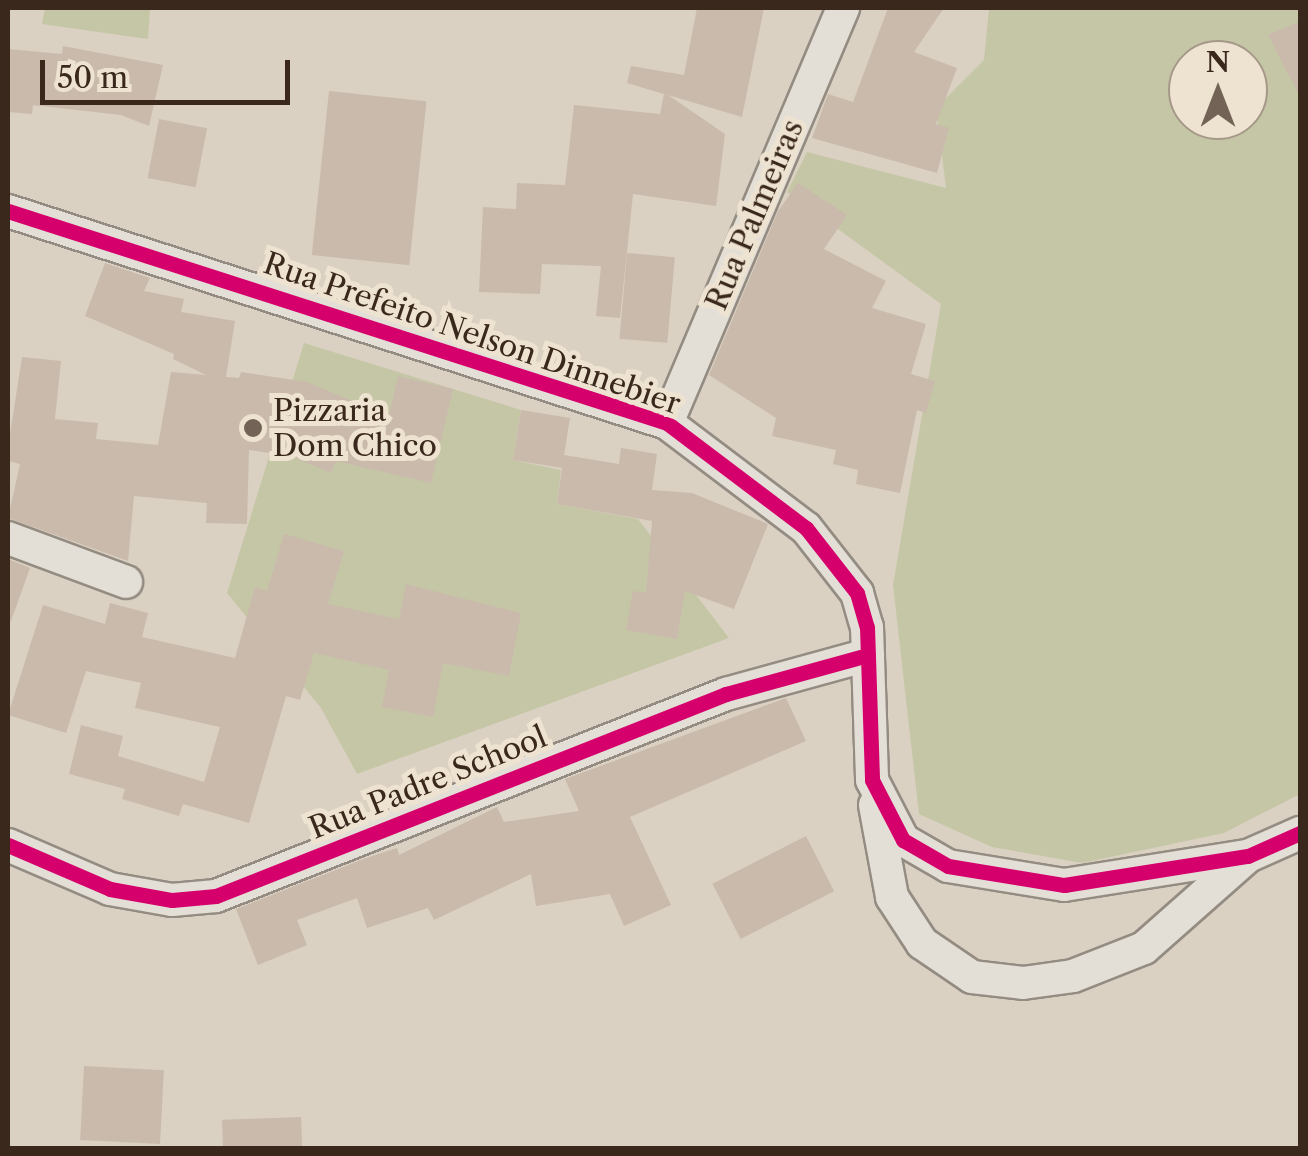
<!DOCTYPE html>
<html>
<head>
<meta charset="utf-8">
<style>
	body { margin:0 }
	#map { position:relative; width:1308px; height:1156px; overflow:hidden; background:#dad1c2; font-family:"Libre Caslon Text",serif }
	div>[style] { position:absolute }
	.green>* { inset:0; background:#c5c6a6 }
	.building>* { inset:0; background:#cabaac; transform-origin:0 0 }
	.roads { filter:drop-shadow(2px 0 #948c82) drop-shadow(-2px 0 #948c82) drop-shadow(0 2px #948c82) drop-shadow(0 -2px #948c82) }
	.minor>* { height:32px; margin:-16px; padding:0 16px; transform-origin:16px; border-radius:16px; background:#e3dfd6 }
	.cycleway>* { height:15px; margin:-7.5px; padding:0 7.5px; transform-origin:7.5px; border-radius:7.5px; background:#d6006c }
	.dots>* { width:28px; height:28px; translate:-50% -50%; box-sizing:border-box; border:5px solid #eee3d1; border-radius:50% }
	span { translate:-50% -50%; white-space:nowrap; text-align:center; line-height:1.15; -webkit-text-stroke:10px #eee3d1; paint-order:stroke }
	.street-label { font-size:30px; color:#3a281c }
	.poi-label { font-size:30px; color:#3a281c }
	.left { translate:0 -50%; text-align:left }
	.frame { position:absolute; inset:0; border:10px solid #3a281c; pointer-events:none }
	.north { position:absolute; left:1168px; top:40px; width:100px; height:100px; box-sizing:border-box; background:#eee3d1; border:2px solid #a69889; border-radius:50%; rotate:0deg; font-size:28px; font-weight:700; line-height:40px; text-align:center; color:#3a281c }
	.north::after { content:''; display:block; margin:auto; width:35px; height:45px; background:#726356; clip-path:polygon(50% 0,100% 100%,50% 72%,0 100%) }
	.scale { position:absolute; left:40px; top:60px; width:250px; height:45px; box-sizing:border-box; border:5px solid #3a281c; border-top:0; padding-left:12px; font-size:30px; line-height:35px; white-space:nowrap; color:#3a281c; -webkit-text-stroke:8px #eee3d1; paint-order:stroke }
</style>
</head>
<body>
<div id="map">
	<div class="green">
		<div style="clip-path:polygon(45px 8px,150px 8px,148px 39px,42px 24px)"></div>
		<div style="clip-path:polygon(evenodd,989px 8px,1300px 8px,1300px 794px,1224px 833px,1082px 863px,992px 847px,919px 814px,893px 585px,941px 304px,787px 192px,807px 152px,946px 188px,936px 108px,984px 60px,989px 8px,1188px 60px,1248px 60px,1248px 120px,1188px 120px,1188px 60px)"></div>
		<div style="clip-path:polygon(304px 343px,521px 410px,513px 460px,561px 470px,557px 504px,638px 519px,729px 638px,357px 774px,321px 708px,227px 593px)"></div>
	</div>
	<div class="building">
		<div style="clip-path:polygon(697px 8px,764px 8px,742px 117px,668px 95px,725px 134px,716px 206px,633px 194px,620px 318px,596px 316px,601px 266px,542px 264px,540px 294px,479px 292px,483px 207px,516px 209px,517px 183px,565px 185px,574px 105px,660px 114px,664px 94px,627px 83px,631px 66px,684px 75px)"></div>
		<div style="clip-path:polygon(888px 8px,944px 8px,914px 52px,957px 68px,936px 124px,949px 128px,937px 173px,812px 138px,828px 94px,853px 102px)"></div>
		<div style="clip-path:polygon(1300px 21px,1300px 97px,1268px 35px)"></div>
		<div style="clip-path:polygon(63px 46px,163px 65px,149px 126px,121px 115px,33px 105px,32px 114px,8px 112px,8px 49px,62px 54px)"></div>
		<div style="left:329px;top:91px;width:98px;height:165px;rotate:6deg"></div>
		<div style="left:159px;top:119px;width:49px;height:60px;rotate:11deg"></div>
		<div style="clip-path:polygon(798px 183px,847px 215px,824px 249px,886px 281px,872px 308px,926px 324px,911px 374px,935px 381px,926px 413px,917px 410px,900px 493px,856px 484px,858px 470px,833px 464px,836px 450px,772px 436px,776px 418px,709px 375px,778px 211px)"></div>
		<div style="left:627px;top:253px;width:48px;height:86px;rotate:5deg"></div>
		<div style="clip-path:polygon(105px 263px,150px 278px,144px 291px,184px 299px,181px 312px,235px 321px,226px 377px,239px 378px,241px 372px,307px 382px,389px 416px,398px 376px,453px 389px,431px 483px,336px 461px,331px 473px,290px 456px,249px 450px,247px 524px,206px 523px,207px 503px,134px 496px,128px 561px,8px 518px,20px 464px,8px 461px,8px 447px,22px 357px,61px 361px,55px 419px,98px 423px,96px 439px,158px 445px,171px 372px,206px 375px,173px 359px,174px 354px,85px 316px)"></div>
		<div style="clip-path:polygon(521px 410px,570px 418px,564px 455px,619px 464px,621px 448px,657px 454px,652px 490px,692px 493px,768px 524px,734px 609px,685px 591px,677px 639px,626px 630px,633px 591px,646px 593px,652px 521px,557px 504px,563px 461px,562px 468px,513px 460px)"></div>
		<div style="clip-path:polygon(284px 534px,344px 551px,328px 604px,399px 619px,406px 584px,521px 613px,509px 676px,443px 663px,433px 717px,382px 707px,389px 670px,314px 653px,300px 700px,286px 696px,249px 823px,183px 804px,179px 816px,122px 799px,125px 789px,69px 774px,81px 725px,123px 736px,118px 756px,204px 782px,220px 727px,135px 708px,141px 683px,86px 671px,66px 733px,8px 715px,43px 605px,105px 624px,110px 603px,148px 613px,142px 637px,235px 658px,255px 587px,267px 591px)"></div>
		<div style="clip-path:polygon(8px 559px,30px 568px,11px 621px,8px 620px)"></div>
		<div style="clip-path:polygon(786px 698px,806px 741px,630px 817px,671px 905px,624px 926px,610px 894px,536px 906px,531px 874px,434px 920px,428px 908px,367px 928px,357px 898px,297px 920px,307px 945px,258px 965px,236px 909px,366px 858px,397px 848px,399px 855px,497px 807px,504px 822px,579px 811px,565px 779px)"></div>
		<div style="left:806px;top:836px;width:62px;height:105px;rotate:63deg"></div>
		<div style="left:84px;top:1066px;width:80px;height:74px;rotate:3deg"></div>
		<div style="left:301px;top:1117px;width:31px;height:79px;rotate:88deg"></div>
	</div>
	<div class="roads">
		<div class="minor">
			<div style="left:8px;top:211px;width:692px;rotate:17.83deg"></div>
			<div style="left:667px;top:423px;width:174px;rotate:37.1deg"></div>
			<div style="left:806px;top:528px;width:83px;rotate:51.9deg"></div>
			<div style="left:857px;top:593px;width:35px;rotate:74deg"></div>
			<div style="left:867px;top:627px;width:153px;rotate:88.1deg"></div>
			<div style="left:872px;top:780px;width:68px;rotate:62.7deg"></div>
			<div style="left:903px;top:840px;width:52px;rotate:30deg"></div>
			<div style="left:948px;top:866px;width:118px;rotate:9.3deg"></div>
			<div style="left:1064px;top:885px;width:186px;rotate:-9deg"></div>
			<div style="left:1248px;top:856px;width:57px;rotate:-23.9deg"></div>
			<div style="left:667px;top:423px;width:451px;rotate:-67deg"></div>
			<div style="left:8px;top:538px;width:126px;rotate:20.4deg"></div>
			<div style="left:875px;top:805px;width:94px;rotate:79.5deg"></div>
			<div style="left:892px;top:897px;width:55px;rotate:56.9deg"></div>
			<div style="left:922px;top:943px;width:60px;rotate:34.2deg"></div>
			<div style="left:972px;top:977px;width:51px;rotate:6.7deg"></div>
			<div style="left:1023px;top:983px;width:50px;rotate:-8deg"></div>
			<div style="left:1073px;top:976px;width:76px;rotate:-21.5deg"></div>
			<div style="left:1144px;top:948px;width:139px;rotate:-41.5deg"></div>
			<div style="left:8px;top:845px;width:111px;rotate:23.3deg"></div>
			<div style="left:110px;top:889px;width:63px;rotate:10.1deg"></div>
			<div style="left:172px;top:900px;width:44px;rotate:-5.2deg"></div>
			<div style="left:216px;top:896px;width:549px;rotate:-21.61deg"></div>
			<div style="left:726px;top:694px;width:147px;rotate:-15.4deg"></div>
		</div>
	</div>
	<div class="cycleway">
		<div style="left:8px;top:211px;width:692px;rotate:17.83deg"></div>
		<div style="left:667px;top:423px;width:174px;rotate:37.1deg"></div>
		<div style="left:806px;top:528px;width:83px;rotate:51.9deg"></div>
		<div style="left:857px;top:593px;width:35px;rotate:74deg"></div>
		<div style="left:867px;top:627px;width:153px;rotate:88.1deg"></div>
		<div style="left:872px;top:780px;width:68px;rotate:62.7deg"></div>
		<div style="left:903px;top:840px;width:52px;rotate:30deg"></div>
		<div style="left:948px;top:866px;width:118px;rotate:9.3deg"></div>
		<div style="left:1064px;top:885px;width:186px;rotate:-9deg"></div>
		<div style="left:1248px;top:856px;width:57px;rotate:-23.9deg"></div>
		<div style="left:8px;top:845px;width:111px;rotate:23.3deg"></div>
		<div style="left:110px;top:889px;width:63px;rotate:10.1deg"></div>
		<div style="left:172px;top:900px;width:44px;rotate:-5.2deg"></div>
		<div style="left:216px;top:896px;width:549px;rotate:-21.61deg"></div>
		<div style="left:726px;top:694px;width:147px;rotate:-15.4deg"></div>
	</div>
	<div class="dots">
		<div style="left:253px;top:428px;background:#726356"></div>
	</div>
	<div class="street-label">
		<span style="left:755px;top:215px;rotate:-67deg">Rua Palmeiras</span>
		<span style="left:472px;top:334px;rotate:19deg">Rua Prefeito Nelson Dinnebier</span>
		<span style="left:428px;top:783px;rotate:-22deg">Rua Padre School</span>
	</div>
	<div class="poi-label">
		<span class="left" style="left:273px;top:428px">Pizzaria<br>Dom Chico</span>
	</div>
	<div class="frame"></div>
	<div class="north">N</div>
	<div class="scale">50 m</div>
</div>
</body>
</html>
